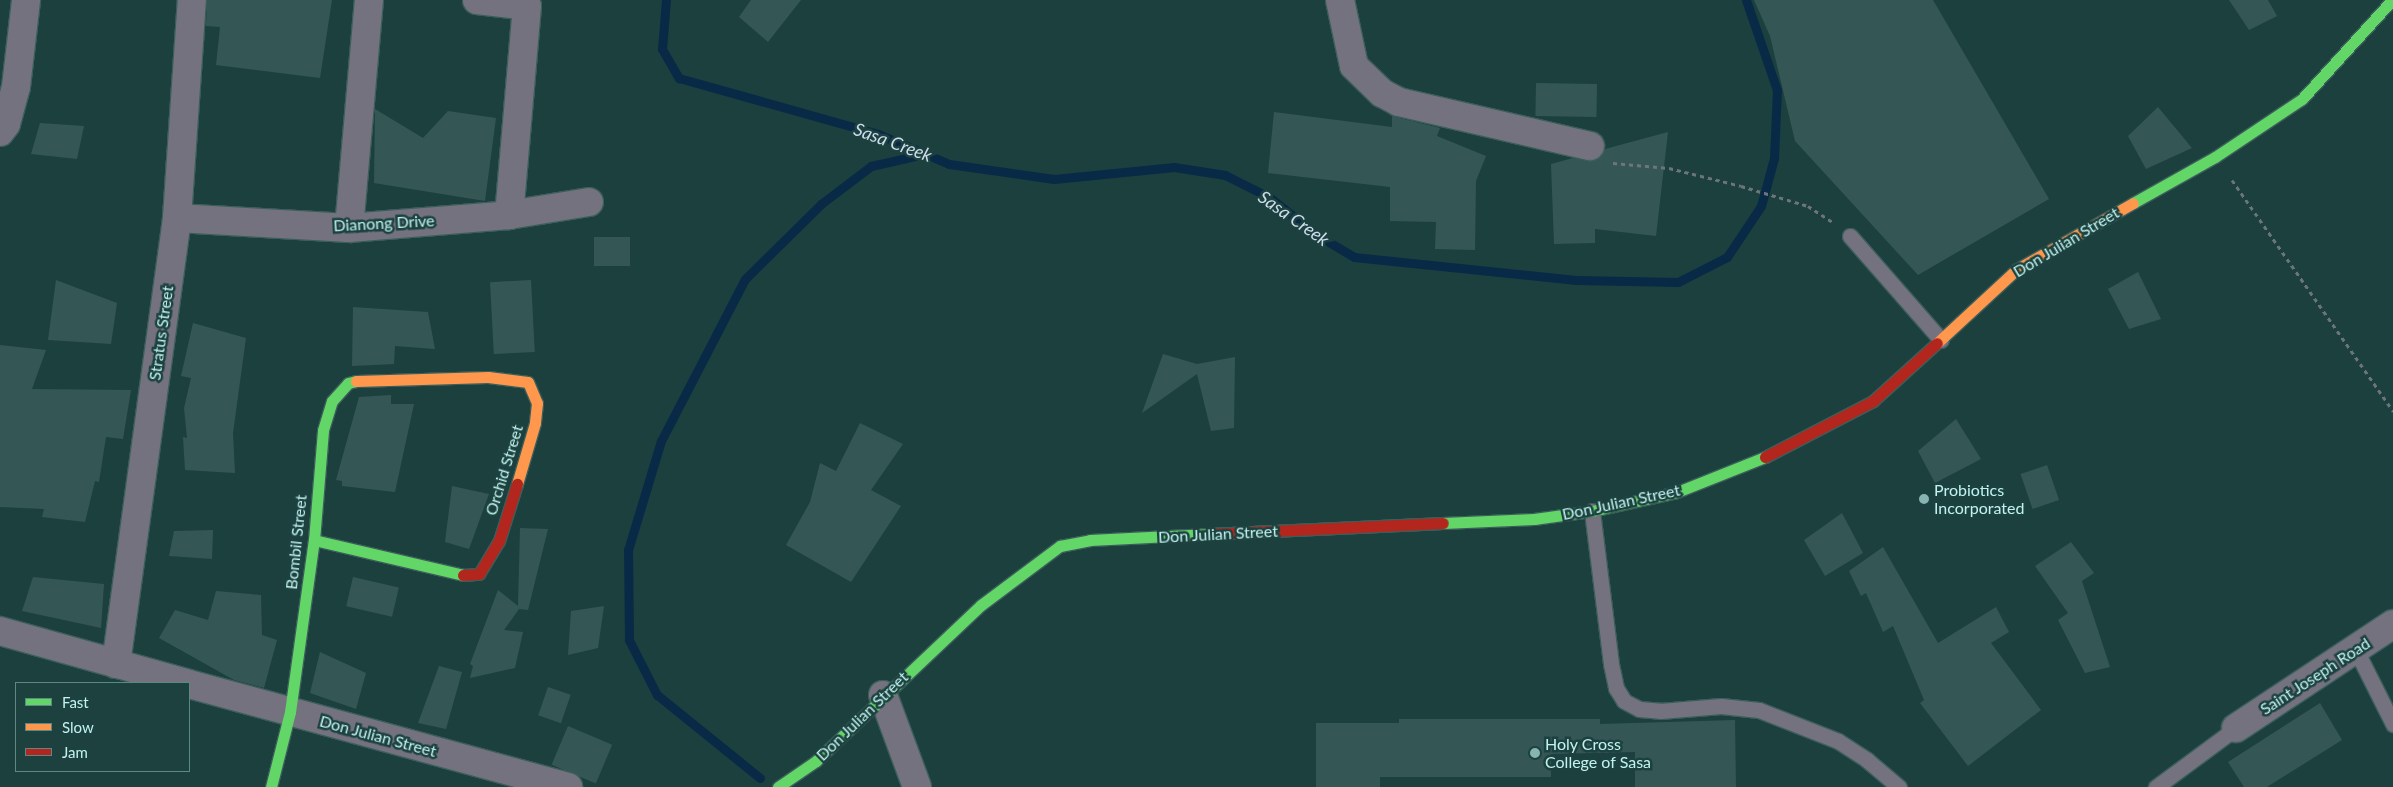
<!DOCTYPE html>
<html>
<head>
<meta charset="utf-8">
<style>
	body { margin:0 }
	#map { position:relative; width:2393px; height:787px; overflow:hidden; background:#1c403e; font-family:Lato,sans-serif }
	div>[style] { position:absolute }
	.stream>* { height:9px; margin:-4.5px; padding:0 4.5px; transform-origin:4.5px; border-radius:4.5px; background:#082a47 }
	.building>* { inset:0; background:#345755; transform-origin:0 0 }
	.path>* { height:3px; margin-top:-1.5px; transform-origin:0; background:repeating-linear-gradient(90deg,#6c747c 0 4px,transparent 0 8px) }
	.roads { filter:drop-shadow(1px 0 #3c5e5b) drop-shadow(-1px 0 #3c5e5b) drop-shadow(0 1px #3c5e5b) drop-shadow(0 -1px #3c5e5b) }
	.lane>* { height:15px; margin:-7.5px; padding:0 7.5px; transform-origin:7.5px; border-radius:7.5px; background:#757280 }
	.street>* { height:28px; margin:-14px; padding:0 14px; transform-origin:14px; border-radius:14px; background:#757280 }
	.fast>* { height:11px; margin:-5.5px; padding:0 5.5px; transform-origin:5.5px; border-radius:5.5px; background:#63d668 }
	.slow>* { height:11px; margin:-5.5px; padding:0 5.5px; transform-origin:5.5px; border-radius:5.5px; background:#ff974d }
	.jam>* { height:11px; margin:-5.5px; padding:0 5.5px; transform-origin:5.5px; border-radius:5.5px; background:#b3261e }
	.dots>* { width:14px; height:14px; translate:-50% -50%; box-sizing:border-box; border:2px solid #1d413f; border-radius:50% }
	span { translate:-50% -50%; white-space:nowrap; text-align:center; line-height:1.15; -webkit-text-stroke:5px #1d413f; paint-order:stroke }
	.street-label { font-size:16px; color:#c0f3ef }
	.poi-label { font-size:16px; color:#c0f3ef }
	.left { translate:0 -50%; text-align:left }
	.water-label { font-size:18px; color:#ccdced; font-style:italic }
	.legend { position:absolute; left:15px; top:682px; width:175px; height:90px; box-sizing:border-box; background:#1d413f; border:1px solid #5e8885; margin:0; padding:6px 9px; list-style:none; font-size:15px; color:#c0f3ef }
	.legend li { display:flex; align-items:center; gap:10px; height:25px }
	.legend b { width:25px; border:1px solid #5e8885 }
</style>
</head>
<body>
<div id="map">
	<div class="stream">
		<div style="left:666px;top:0;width:49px;rotate:94.7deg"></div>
		<div style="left:662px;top:49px;width:34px;rotate:60deg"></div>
		<div style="left:679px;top:78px;width:207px;rotate:15.7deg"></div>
		<div style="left:878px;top:134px;width:77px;rotate:22.9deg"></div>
		<div style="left:949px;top:164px;width:106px;rotate:8.1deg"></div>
		<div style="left:1054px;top:179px;width:121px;rotate:-5.7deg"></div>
		<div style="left:1174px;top:167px;width:52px;rotate:8.9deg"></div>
		<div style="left:1225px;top:175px;width:49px;rotate:26.6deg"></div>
		<div style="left:1269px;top:197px;width:61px;rotate:38.4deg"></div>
		<div style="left:1317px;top:235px;width:43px;rotate:30.7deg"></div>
		<div style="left:1354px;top:257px;width:223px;rotate:5.9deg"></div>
		<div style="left:1576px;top:280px;width:102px;rotate:1.1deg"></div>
		<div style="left:1678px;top:282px;width:55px;rotate:-27deg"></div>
		<div style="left:1727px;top:257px;width:61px;rotate:-56.3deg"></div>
		<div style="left:1761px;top:206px;width:50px;rotate:-74.8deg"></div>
		<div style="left:1774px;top:158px;width:68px;rotate:-87.5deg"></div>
		<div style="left:1777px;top:90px;width:95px;rotate:-109deg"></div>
		<div style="left:760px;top:778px;width:132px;rotate:-141.1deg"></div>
		<div style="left:657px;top:695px;width:62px;rotate:-117deg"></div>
		<div style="left:629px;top:640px;width:90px;rotate:-90.6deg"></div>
		<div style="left:628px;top:550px;width:114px;rotate:-73.2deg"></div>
		<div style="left:661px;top:441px;width:182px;rotate:-62.6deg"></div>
		<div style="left:745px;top:279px;width:107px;rotate:-44.6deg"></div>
		<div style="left:821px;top:204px;width:63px;rotate:-37.2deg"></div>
		<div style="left:871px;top:166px;width:54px;rotate:-12.8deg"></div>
	</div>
	<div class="building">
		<div style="clip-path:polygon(207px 0,332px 0,320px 78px,216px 65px,220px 27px,206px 26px)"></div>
		<div style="clip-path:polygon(751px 0,801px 0,768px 42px,739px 17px)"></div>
		<div style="clip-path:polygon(1754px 0,1933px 0,2049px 199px,1918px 275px,1795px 141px,1770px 36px)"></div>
		<div style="clip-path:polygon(2229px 0,2268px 0,2277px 16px,2249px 30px)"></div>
		<div style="left:1536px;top:83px;width:61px;height:33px;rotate:1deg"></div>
		<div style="clip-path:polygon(2158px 107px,2192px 148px,2146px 169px,2128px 136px)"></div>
		<div style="clip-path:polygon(375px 109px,423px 138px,448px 111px,496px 118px,485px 201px,374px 183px)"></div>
		<div style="clip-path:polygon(1274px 112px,1392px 127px,1392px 116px,1440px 128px,1437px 136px,1486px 156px,1476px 181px,1475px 250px,1435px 249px,1436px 222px,1390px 221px,1390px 187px,1268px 173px)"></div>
		<div style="clip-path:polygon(40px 123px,84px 126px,77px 159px,31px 154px)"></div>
		<div style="clip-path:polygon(1668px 132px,1656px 236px,1595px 229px,1595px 243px,1554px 244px,1551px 164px,1573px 158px,1594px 161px,1605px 149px)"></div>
		<div style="left:630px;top:237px;width:29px;height:36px;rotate:90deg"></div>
		<div style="clip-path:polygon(2138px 272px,2161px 319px,2129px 329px,2108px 289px)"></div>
		<div style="clip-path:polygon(56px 280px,117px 303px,111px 344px,48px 340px)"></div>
		<div style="left:531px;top:280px;width:72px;height:41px;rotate:87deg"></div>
		<div style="clip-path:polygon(353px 307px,428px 312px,435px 349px,395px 346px,394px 364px,352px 366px)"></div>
		<div style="clip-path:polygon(193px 323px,246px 338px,233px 433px,235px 473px,185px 470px,183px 437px,187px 438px,184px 408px,191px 378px,181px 376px)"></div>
		<div style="clip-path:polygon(0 345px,46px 350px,32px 389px,131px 390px,123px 439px,106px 437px,99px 482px,95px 481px,85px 522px,42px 517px,44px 509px,0 507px)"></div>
		<div style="clip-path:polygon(1163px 354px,1197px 364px,1235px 357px,1234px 428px,1211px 431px,1197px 374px,1142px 413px)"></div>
		<div style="clip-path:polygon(391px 395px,391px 404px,414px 404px,395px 492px,342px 486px,342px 481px,336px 480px,359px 397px)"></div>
		<div style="clip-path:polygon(1956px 419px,1981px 459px,1935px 483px,1918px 451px)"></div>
		<div style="clip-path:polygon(860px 423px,903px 444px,871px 490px,901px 506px,851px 582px,786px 545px,810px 502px,820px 463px,836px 471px)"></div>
		<div style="left:2047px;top:465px;width:37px;height:28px;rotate:71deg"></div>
		<div style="clip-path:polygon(452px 486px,489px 494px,469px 549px,445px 542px)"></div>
		<div style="clip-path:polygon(1842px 513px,1863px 553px,1825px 576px,1804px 540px)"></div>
		<div style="clip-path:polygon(520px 528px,548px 529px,528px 610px,519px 609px,504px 630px,523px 632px,515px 668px,470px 678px,473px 666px,470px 664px,498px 590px,518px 606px)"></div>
		<div style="clip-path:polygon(213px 530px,212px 559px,169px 556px,174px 531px)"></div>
		<div style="clip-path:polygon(2071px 542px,2094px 573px,2082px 581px,2110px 667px,2085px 673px,2058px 620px,2068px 613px,2035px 566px)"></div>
		<div style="clip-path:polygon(1883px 547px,1938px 643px,1996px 607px,2009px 632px,1991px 643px,2041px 710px,1968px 766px,1920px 703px,1924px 700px,1893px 626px,1883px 632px,1866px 593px,1861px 596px,1849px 571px)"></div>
		<div style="clip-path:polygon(33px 577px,104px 584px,101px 628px,22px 611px)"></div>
		<div style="left:353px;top:577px;width:47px;height:30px;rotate:13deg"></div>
		<div style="clip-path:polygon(216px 591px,261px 595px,262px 635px,277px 640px,264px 688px,234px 680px,159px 638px,175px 610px,208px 620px)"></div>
		<div style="clip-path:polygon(604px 606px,598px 648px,568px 655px,571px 611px)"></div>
		<div style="clip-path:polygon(320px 652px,366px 673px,356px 709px,310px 693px)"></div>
		<div style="clip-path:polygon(439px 666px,462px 672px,446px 729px,418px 723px)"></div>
		<div style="left:548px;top:687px;width:24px;height:30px;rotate:19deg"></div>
		<div style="clip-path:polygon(2320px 703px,2342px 740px,2267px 787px,2244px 787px,2228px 762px)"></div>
		<div style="clip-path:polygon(1399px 719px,1600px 719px,1600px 724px,1735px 720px,1736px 787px,1635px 787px,1635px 752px,1551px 754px,1551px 777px,1380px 777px,1380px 787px,1316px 787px,1316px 723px,1399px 723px)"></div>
		<div style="left:568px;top:726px;width:48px;height:42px;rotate:23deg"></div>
	</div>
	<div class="path">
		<div style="left:1613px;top:163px;width:56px;rotate:5.1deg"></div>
		<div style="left:1669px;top:168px;width:74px;rotate:14deg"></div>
		<div style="left:1741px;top:186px;width:70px;rotate:16.6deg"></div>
		<div style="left:1808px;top:206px;width:31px;rotate:33deg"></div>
		<div style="left:2232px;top:180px;width:282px;rotate:55.1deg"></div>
	</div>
	<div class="roads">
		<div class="lane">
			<div style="left:1850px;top:236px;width:138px;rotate:48.8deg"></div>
			<div style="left:1592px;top:511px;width:154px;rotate:82.9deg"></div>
			<div style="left:1611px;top:664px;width:25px;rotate:78deg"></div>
			<div style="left:1616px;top:688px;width:15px;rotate:58deg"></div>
			<div style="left:1624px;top:701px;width:17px;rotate:28deg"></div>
			<div style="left:1639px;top:709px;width:21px;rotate:5deg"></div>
			<div style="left:1660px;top:711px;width:61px;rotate:-4.7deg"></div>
			<div style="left:1721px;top:706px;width:38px;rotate:6deg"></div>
			<div style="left:1759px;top:710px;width:85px;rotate:21.4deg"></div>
			<div style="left:1838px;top:741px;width:35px;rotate:33deg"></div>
			<div style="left:1867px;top:760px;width:42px;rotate:40.2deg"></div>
			<div style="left:2356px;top:650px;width:83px;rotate:63.4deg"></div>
			<div style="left:2156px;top:787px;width:99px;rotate:-36.4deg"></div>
		</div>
		<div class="street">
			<div style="left:477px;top:0;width:50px;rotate:6.8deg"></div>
			<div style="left:527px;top:6px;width:210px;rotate:94.9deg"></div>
			<div style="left:1340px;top:0;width:67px;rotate:78deg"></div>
			<div style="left:1354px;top:66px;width:39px;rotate:44deg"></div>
			<div style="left:1382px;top:93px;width:19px;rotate:28deg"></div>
			<div style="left:1399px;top:102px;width:196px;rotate:13deg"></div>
			<div style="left:0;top:132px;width:10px;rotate:-53deg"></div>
			<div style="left:6px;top:124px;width:38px;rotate:-75deg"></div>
			<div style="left:16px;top:87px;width:88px;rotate:-83.4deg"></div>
			<div style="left:177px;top:218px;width:172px;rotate:3.3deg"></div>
			<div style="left:349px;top:228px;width:161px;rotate:-4.6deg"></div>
			<div style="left:509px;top:215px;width:81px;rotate:-9.2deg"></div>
			<div style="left:349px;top:228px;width:229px;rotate:-85deg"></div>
			<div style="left:0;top:631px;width:193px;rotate:15.6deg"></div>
			<div style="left:116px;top:664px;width:450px;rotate:-82.2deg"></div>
			<div style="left:177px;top:218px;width:219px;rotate:-86.1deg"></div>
			<div style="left:189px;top:684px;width:393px;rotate:15.2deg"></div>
			<div style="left:883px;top:695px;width:98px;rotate:69.7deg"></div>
			<div style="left:2236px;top:728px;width:188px;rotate:-33.5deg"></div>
		</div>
		<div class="fast">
			<div style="left:2133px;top:203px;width:94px;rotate:-29.3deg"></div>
			<div style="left:2215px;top:157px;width:105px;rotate:-33.7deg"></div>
			<div style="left:2302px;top:99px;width:134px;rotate:-47.7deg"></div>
			<div style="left:1443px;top:523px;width:91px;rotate:-2.5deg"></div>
			<div style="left:1534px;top:519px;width:59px;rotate:-7.9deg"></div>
			<div style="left:1592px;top:511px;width:87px;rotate:-12.6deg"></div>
			<div style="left:1677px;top:492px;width:95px;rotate:-21.7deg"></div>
			<div style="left:314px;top:540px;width:153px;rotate:13.2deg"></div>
			<div style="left:271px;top:787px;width:77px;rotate:-75.8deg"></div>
			<div style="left:290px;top:712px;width:174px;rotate:-82.1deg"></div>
			<div style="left:314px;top:540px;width:110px;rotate:-85.3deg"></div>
			<div style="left:323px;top:430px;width:30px;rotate:-73deg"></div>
			<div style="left:332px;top:401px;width:24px;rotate:-48deg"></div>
			<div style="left:348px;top:383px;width:8px;rotate:-14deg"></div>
			<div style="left:778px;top:787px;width:46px;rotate:-34.4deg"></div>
			<div style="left:816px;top:761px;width:227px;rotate:-43.4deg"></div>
			<div style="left:981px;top:605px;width:99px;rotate:-36.8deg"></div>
			<div style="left:1060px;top:546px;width:31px;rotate:-11deg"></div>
			<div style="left:1090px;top:540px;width:119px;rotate:-2.9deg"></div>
		</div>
		<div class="slow">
			<div style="left:1937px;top:343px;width:109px;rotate:-42.8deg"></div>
			<div style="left:2017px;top:269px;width:133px;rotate:-29.6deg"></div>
			<div style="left:356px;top:381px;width:132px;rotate:-1.7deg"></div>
			<div style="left:488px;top:377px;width:40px;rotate:7.1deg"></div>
			<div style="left:528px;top:382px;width:23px;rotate:67deg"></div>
			<div style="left:537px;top:403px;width:20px;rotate:96deg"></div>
			<div style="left:535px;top:423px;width:64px;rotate:106.4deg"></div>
		</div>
		<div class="jam">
			<div style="left:1765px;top:457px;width:122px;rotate:-27.4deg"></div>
			<div style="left:1873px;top:401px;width:86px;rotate:-42.2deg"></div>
			<div style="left:1209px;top:534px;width:234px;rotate:-2.7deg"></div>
			<div style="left:463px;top:575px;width:16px;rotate:-4deg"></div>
			<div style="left:479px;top:574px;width:39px;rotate:-59deg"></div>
			<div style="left:499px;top:541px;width:60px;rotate:-72.5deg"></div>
		</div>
	</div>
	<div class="dots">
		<div style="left:1924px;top:499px;background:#87b4b1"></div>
		<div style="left:1535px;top:753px;background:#87b4b1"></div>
	</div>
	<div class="street-label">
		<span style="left:384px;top:223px;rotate:-3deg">Dianong Drive</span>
		<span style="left:2066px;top:242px;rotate:-31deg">Don Julian Street</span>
		<span style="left:161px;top:333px;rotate:-82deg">Stratus Street</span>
		<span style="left:504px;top:470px;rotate:-73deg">Orchid Street</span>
		<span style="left:1621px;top:502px;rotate:-12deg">Don Julian Street</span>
		<span style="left:1218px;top:534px;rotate:-3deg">Don Julian Street</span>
		<span style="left:296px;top:542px;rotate:-84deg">Bombil Street</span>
		<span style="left:2315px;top:676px;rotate:-33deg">Saint Joseph Road</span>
		<span style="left:862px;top:716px;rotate:-44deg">Don Julian Street</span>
		<span style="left:378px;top:736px;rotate:15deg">Don Julian Street</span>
	</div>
	<div class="poi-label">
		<span class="left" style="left:1934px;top:499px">Probiotics<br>Incorporated</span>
		<span class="left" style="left:1545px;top:753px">Holy Cross<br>College of Sasa</span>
	</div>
	<div class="water-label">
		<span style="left:893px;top:142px;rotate:20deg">Sasa Creek</span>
		<span style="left:1294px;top:218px;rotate:35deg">Sasa Creek</span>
	</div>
	<ul class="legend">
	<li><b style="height:6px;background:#63d668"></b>Fast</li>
	<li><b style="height:6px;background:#ff974d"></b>Slow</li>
	<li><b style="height:6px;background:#b3261e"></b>Jam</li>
	</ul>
</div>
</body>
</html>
